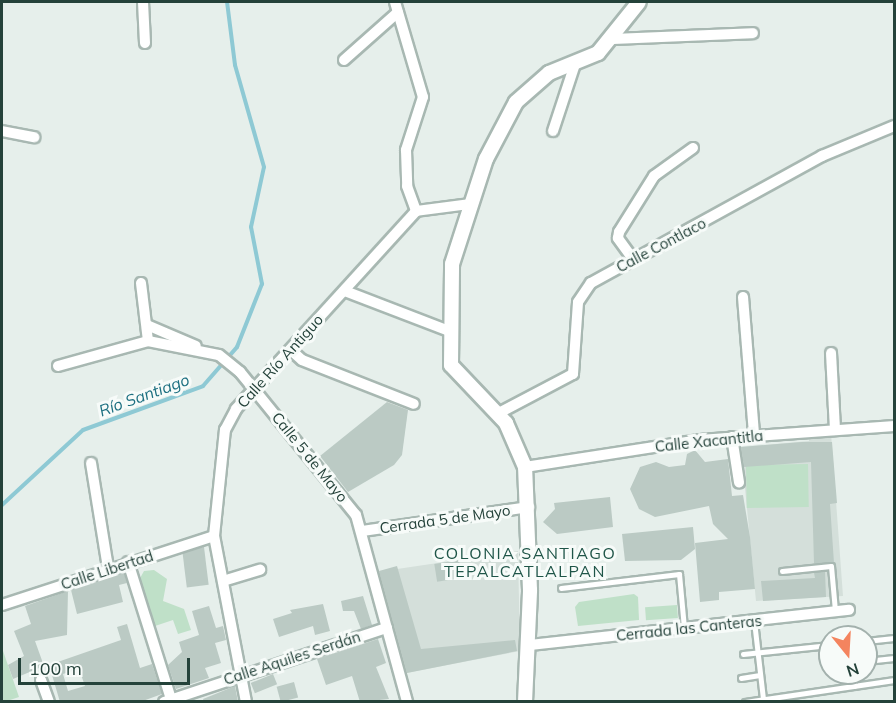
<!DOCTYPE html>
<html>
<head>
<meta charset="utf-8">
<style>
	body { margin:0 }
	#map { position:relative; width:896px; height:703px; overflow:hidden; background:#e6efeb; font-family:Mulish,sans-serif }
	div>[style] { position:absolute }
	.built>* { inset:0; background:#d4dfda }
	.green>* { inset:0; background:#bfe0c8; transform-origin:0 0 }
	.stream>* { height:4px; margin:-2px; padding:0 2px; transform-origin:2px; border-radius:2px; background:#8ec9d4 }
	.building>* { inset:0; background:#bbcac4; transform-origin:0 0 }
	.roads { filter:drop-shadow(2px 0 #a8b8b2) drop-shadow(-2px 0 #a8b8b2) drop-shadow(0 2px #a8b8b2) drop-shadow(0 -2px #a8b8b2) }
	.lane>* { height:5px; margin:-2.5px; padding:0 2.5px; transform-origin:2.5px; border-radius:2.5px; background:#fff }
	.street>* { height:10px; margin:-5px; padding:0 5px; transform-origin:5px; border-radius:5px; background:#fff }
	.secondary>* { height:14px; margin:-7px; padding:0 7px; transform-origin:7px; border-radius:7px; background:#fff }
	span { translate:-50% -50%; white-space:nowrap; text-align:center; line-height:1.15; -webkit-text-stroke:6px #f7fbf9; paint-order:stroke }
	.street-label { font-size:15px; color:#24423a }
	.water-label { font-size:16px; color:#1c6f80; font-style:italic }
	.neighbourhood-label { font-size:16px; color:#1f5548; letter-spacing:1.5px }
	.frame { position:absolute; inset:0; border:3px solid #24423a; pointer-events:none }
	.north { position:absolute; left:818px; top:625px; width:60px; height:60px; box-sizing:border-box; background:#f7fbf9; border:2px solid #a3b1ad; border-radius:50%; rotate:162deg; font-size:16px; font-weight:700; line-height:24px; text-align:center; color:#24423a }
	.north::after { content:''; display:block; margin:auto; width:21px; height:27px; background:#f4845f; clip-path:polygon(50% 0,100% 100%,50% 72%,0 100%) }
	.scale { position:absolute; left:18px; top:658px; width:172px; height:27px; box-sizing:border-box; border:3px solid #24423a; border-top:0; padding-left:8px; font-size:18px; line-height:21px; white-space:nowrap; color:#24423a; -webkit-text-stroke:4px #f7fbf9; paint-order:stroke }
</style>
</head>
<body>
<div id="map">
	<div class="built">
		<div style="clip-path:polygon(831px 433px,843px 596px,756px 601px,741px 447px,809px 441px,809px 435px)"></div>
		<div style="clip-path:polygon(518px 551px,520px 651px,406px 673px,377px 572px)"></div>
	</div>
	<div class="green">
		<div style="left:808px;top:464px;width:43px;height:62px;rotate:89deg"></div>
		<div style="clip-path:polygon(154px 570px,167px 579px,163px 601px,184px 609px,191px 630px,178px 634px,173px 620px,152px 627px,139px 580px,144px 571px)"></div>
		<div style="clip-path:polygon(634px 594px,638px 597px,639px 620px,578px 626px,575px 607px,579px 602px)"></div>
		<div style="left:677px;top:605px;width:13px;height:32px;rotate:86deg"></div>
		<div style="clip-path:polygon(2px 648px,19px 697px,7px 701px,2px 701px)"></div>
	</div>
	<div class="stream">
		<div style="left:2px;top:505px;width:110px;rotate:-42.8deg"></div>
		<div style="left:83px;top:430px;width:128px;rotate:-20.1deg"></div>
		<div style="left:203px;top:386px;width:52px;rotate:-48.9deg"></div>
		<div style="left:237px;top:347px;width:68px;rotate:-68.4deg"></div>
		<div style="left:262px;top:284px;width:58px;rotate:-100.9deg"></div>
		<div style="left:251px;top:227px;width:61px;rotate:-77.8deg"></div>
		<div style="left:264px;top:167px;width:106px;rotate:-105.9deg"></div>
		<div style="left:235px;top:65px;width:64px;rotate:-97.2deg"></div>
	</div>
	<div class="building">
		<div style="clip-path:polygon(387px 402px,408px 410px,402px 455px,394px 465px,348px 492px,320px 456px)"></div>
		<div style="clip-path:polygon(802px 442px,832px 442px,837px 503px,830px 504px,834px 563px,814px 563px,811px 462px,744px 467px,741px 447px)"></div>
		<div style="clip-path:polygon(695px 450px,705px 462px,728px 459px,732px 496px,743px 495px,750px 537px,755px 589px,719px 592px,719px 600px,700px 602px,695px 543px,728px 539px,713px 524px,709px 506px,655px 517px,639px 509px,630px 489px,640px 467px,656px 462px,669px 467px,685px 465px,687px 454px)"></div>
		<div style="clip-path:polygon(610px 497px,613px 527px,557px 534px,543px 522px,555px 509px,554px 503px)"></div>
		<div style="clip-path:polygon(693px 527px,695px 549px,681px 560px,625px 561px,622px 534px)"></div>
		<div style="left:204px;top:547px;width:38px;height:22px;rotate:83deg"></div>
		<div style="left:459px;top:560px;width:18px;height:25px;rotate:81deg"></div>
		<div style="clip-path:polygon(397px 566px,421px 649px,515px 640px,517px 651px,407px 673px,379px 571px)"></div>
		<div style="clip-path:polygon(825px 571px,826px 597px,763px 601px,761px 581px,815px 578px,814px 573px)"></div>
		<div style="clip-path:polygon(124px 573px,127px 583px,119px 585px,123px 602px,77px 614px,71px 590px)"></div>
		<div style="clip-path:polygon(68px 591px,67px 635px,35px 641px,44px 666px,13px 679px,8px 665px,24px 656px,14px 631px,31px 624px,25px 606px)"></div>
		<div style="clip-path:polygon(363px 596px,372px 625px,361px 629px,354px 611px,343px 611px,341px 601px)"></div>
		<div style="clip-path:polygon(323px 604px,330px 631px,315px 635px,313px 626px,279px 637px,273px 619px,292px 613px,290px 610px)"></div>
		<div style="clip-path:polygon(209px 606px,216px 628px,223px 626px,226px 640px,215px 643px,221px 663px,205px 668px,209px 678px,176px 689px,168px 665px,182px 652px,179px 642px,199px 635px,192px 611px)"></div>
		<div style="clip-path:polygon(evenodd,127px 624px,140px 668px,152px 664px,162px 694px,140px 702px,60px 702px,49px 665px,121px 640px,117px 627px,127px 624px,79px 669px,85px 686px,68px 691px,63px 674px,79px 669px)"></div>
		<div style="clip-path:polygon(378px 639px,386px 663px,376px 667px,389px 699px,360px 702px,352px 676px,326px 685px,317px 659px)"></div>
		<div style="left:273px;top:674px;width:11px;height:24px;rotate:68deg"></div>
		<div style="left:294px;top:682px;width:16px;height:18px;rotate:75deg"></div>
		<div style="clip-path:polygon(235px 686px,238px 702px,204px 702px,203px 699px)"></div>
	</div>
	<div class="roads">
		<div class="lane">
			<div style="left:782px;top:571px;width:49px;rotate:-5.8deg"></div>
			<div style="left:831px;top:566px;width:45px;rotate:84.9deg"></div>
			<div style="left:561px;top:588px;width:119px;rotate:-6.8deg"></div>
			<div style="left:679px;top:574px;width:54px;rotate:84.7deg"></div>
			<div style="left:754px;top:621px;width:79px;rotate:83.4deg"></div>
			<div style="left:866px;top:641px;width:28px;rotate:-6deg"></div>
			<div style="left:743px;top:654px;width:87px;rotate:-5.9deg"></div>
			<div style="left:866px;top:661px;width:28px;rotate:-6deg"></div>
			<div style="left:854px;top:673px;width:13px;rotate:90deg"></div>
			<div style="left:741px;top:678px;width:19px;rotate:-9deg"></div>
			<div style="left:745px;top:702px;width:151px;rotate:-8.4deg"></div>
		</div>
		<div class="street">
			<div style="left:143px;top:2px;width:41px;rotate:87.2deg"></div>
			<div style="left:395px;top:2px;width:99px;rotate:73.6deg"></div>
			<div style="left:423px;top:97px;width:56px;rotate:107.8deg"></div>
			<div style="left:406px;top:150px;width:36px;rotate:88deg"></div>
			<div style="left:407px;top:186px;width:27px;rotate:70deg"></div>
			<div style="left:612px;top:39px;width:141px;rotate:-2.4deg"></div>
			<div style="left:344px;top:60px;width:72px;rotate:-41.6deg"></div>
			<div style="left:2px;top:131px;width:33px;rotate:11deg"></div>
			<div style="left:553px;top:131px;width:71px;rotate:-71.8deg"></div>
			<div style="left:633px;top:259px;width:26px;rotate:-126deg"></div>
			<div style="left:618px;top:238px;width:6px;rotate:-81deg"></div>
			<div style="left:619px;top:232px;width:66px;rotate:-58deg"></div>
			<div style="left:654px;top:176px;width:48px;rotate:-35.7deg"></div>
			<div style="left:141px;top:283px;width:58px;rotate:83.1deg"></div>
			<div style="left:345px;top:291px;width:111px;rotate:21deg"></div>
			<div style="left:743px;top:297px;width:138px;rotate:85.4deg"></div>
			<div style="left:147px;top:325px;width:53px;rotate:23.2deg"></div>
			<div style="left:292px;top:351px;width:13px;rotate:42deg"></div>
			<div style="left:302px;top:360px;width:120px;rotate:21.4deg"></div>
			<div style="left:831px;top:353px;width:77px;rotate:87deg"></div>
			<div style="left:58px;top:366px;width:93px;rotate:-15.5deg"></div>
			<div style="left:148px;top:341px;width:72px;rotate:11.2deg"></div>
			<div style="left:219px;top:355px;width:27px;rotate:39deg"></div>
			<div style="left:240px;top:372px;width:184px;rotate:51deg"></div>
			<div style="left:356px;top:515px;width:194px;rotate:74.7deg"></div>
			<div style="left:497px;top:414px;width:86px;rotate:-27.8deg"></div>
			<div style="left:573px;top:374px;width:72px;rotate:-86deg"></div>
			<div style="left:578px;top:302px;width:23px;rotate:-56deg"></div>
			<div style="left:591px;top:283px;width:264px;rotate:-28.8deg"></div>
			<div style="left:822px;top:156px;width:78px;rotate:-22.6deg"></div>
			<div style="left:732px;top:437px;width:46px;rotate:81.2deg"></div>
			<div style="left:91px;top:463px;width:106px;rotate:80.8deg"></div>
			<div style="left:525px;top:467px;width:177px;rotate:-8.8deg"></div>
			<div style="left:700px;top:440px;width:195px;rotate:-4.1deg"></div>
			<div style="left:362px;top:531px;width:169px;rotate:-8.2deg"></div>
			<div style="left:128px;top:562px;width:147px;rotate:72.6deg"></div>
			<div style="left:223px;top:581px;width:39px;rotate:-17deg"></div>
			<div style="left:2px;top:605px;width:223px;rotate:-18deg"></div>
			<div style="left:530px;top:645px;width:321px;rotate:-6.3deg"></div>
			<div style="left:41px;top:680px;width:23px;rotate:70deg"></div>
			<div style="left:164px;top:702px;width:235px;rotate:-18.4deg"></div>
			<div style="left:246px;top:702px;width:169px;rotate:-100.9deg"></div>
			<div style="left:214px;top:536px;width:107px;rotate:-84.1deg"></div>
			<div style="left:225px;top:430px;width:24px;rotate:-62deg"></div>
			<div style="left:236px;top:409px;width:268px;rotate:-47.7deg"></div>
			<div style="left:416px;top:211px;width:54px;rotate:-7.4deg"></div>
		</div>
		<div class="secondary">
			<div style="left:525px;top:702px;width:112px;rotate:-87.4deg"></div>
			<div style="left:530px;top:590px;width:123px;rotate:-92.3deg"></div>
			<div style="left:525px;top:467px;width:48px;rotate:-113.4deg"></div>
			<div style="left:506px;top:423px;width:80px;rotate:-133.5deg"></div>
			<div style="left:451px;top:365px;width:101px;rotate:-89.4deg"></div>
			<div style="left:452px;top:264px;width:110px;rotate:-72.1deg"></div>
			<div style="left:486px;top:159px;width:64px;rotate:-62.2deg"></div>
			<div style="left:516px;top:102px;width:44px;rotate:-41.3deg"></div>
			<div style="left:549px;top:73px;width:53px;rotate:-22.2deg"></div>
			<div style="left:598px;top:53px;width:65px;rotate:-51.2deg"></div>
		</div>
	</div>
	<div class="street-label">
		<span style="left:661px;top:245px;rotate:-28deg">Calle Contlaco</span>
		<span style="left:280px;top:361px;rotate:-48deg">Calle Río Antiguo</span>
		<span style="left:709px;top:441px;rotate:-6deg">Calle Xacantitla</span>
		<span style="left:310px;top:457px;rotate:51deg">Calle 5 de Mayo</span>
		<span style="left:445px;top:519px;rotate:-8deg">Cerrada 5 de Mayo</span>
		<span style="left:107px;top:570px;rotate:-18deg">Calle Libertad</span>
		<span style="left:689px;top:628px;rotate:-6deg">Cerrada las Canteras</span>
		<span style="left:292px;top:658px;rotate:-18deg">Calle Aquiles Serdán</span>
	</div>
	<div class="water-label">
		<span style="left:144px;top:395px;rotate:-20deg">Río Santiago</span>
	</div>
	<div class="neighbourhood-label">
		<span style="left:525px;top:562px">COLONIA SANTIAGO<br>TEPALCATLALPAN</span>
	</div>
	<div class="frame"></div>
	<div class="north">N</div>
	<div class="scale">100 m</div>
</div>
</body>
</html>
